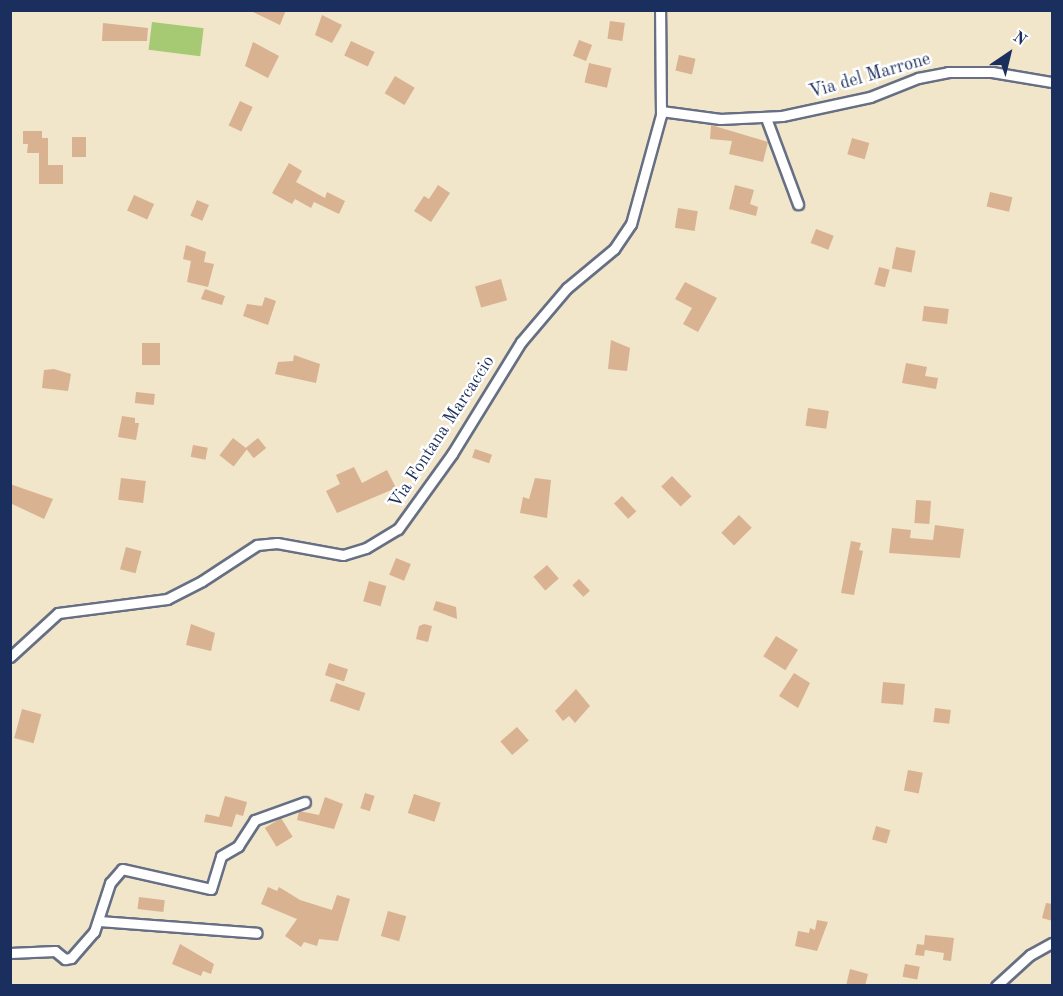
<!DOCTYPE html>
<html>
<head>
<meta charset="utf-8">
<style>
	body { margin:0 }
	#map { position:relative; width:1063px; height:996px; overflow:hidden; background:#f1e5ca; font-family:"Old Standard TT",serif }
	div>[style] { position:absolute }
	.green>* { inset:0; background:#a6ca73; transform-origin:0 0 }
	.building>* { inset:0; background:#d9b291; transform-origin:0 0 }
	.roads { filter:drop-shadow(2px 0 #666f84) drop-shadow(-2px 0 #666f84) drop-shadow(0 2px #666f84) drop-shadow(0 -2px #666f84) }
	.minor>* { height:9px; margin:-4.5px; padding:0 4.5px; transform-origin:4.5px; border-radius:4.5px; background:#fff }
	span { translate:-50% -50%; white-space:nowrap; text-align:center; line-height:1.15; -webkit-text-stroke:5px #fff; paint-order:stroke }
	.street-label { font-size:18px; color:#1b2f5e }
	.frame { position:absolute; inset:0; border:12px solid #1b2f5e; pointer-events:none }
	.north { position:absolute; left:979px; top:24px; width:60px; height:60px; -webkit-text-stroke:4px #fff; paint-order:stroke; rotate:35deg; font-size:16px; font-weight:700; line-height:24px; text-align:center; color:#1b2f5e }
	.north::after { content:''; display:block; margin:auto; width:21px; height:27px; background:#1b2f5e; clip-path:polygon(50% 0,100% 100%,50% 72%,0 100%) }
</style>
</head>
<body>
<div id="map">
	<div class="green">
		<div style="left:152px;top:22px;width:52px;height:28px;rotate:7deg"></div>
	</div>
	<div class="building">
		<div style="clip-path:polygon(249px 10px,286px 10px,280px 25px)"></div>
		<div style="clip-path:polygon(322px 15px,342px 25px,332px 43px,315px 35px)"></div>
		<div style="left:610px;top:21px;width:15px;height:18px;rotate:8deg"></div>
		<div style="clip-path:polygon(103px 23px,148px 28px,147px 41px,102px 41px)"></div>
		<div style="left:579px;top:40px;width:14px;height:17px;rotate:21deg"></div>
		<div style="left:351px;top:41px;width:26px;height:16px;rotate:25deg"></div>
		<div style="clip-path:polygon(253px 42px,279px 56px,268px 78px,245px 66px)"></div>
		<div style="left:679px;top:55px;width:17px;height:16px;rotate:13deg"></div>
		<div style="left:589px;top:63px;width:23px;height:20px;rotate:13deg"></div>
		<div style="left:395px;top:76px;width:23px;height:20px;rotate:31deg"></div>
		<div style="left:240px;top:101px;width:14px;height:27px;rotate:25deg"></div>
		<div style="clip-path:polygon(711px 125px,768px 142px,763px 162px,729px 154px,732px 141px,710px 139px)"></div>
		<div style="clip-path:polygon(23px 131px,42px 131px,42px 138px,48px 138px,48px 165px,63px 165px,63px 184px,39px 184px,39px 153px,27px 153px,28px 144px,23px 144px)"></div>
		<div style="left:72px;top:137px;width:14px;height:20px"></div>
		<div style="left:852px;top:138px;width:18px;height:17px;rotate:16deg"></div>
		<div style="clip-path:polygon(289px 163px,302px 171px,296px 182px,325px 198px,327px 192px,345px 201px,339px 214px,314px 202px,311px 208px,295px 199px,292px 204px,272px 193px)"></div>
		<div style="clip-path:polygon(438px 185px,450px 193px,431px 222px,414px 211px,424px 196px,429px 199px)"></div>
		<div style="clip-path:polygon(735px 185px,754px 190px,750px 204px,758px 207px,756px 216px,729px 209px)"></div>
		<div style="left:990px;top:192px;width:23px;height:15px;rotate:13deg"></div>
		<div style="left:134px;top:195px;width:22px;height:17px;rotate:24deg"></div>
		<div style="left:197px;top:200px;width:13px;height:17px;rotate:23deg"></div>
		<div style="left:678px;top:208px;width:20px;height:20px;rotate:9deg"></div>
		<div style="left:816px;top:229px;width:19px;height:15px;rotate:21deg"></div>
		<div style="clip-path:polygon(186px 245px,206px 252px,204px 262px,214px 264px,208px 287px,187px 282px,191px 261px,183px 259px)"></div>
		<div style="left:896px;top:247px;width:20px;height:22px;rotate:11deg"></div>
		<div style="left:879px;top:267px;width:11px;height:18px;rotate:15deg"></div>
		<div style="left:501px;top:279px;width:22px;height:27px;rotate:74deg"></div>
		<div style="clip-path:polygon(685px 282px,717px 298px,698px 332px,683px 324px,692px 308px,675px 299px)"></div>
		<div style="clip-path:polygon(205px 289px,225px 296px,222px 305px,201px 299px)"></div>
		<div style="clip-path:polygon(265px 297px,276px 301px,268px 325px,243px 316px,247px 304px,262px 306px)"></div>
		<div style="left:924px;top:306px;width:25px;height:15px;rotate:7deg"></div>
		<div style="clip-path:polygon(611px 340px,630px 348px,627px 371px,608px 369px)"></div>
		<div style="left:142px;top:343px;width:18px;height:22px"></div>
		<div style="clip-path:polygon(294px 355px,320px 364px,316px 383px,275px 374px,278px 362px,293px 361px)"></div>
		<div style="clip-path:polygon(906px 363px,927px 367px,925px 376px,938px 378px,936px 389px,902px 383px)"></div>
		<div style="clip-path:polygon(54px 369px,71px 374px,68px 391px,42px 388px,44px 370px)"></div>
		<div style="left:136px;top:392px;width:19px;height:11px;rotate:6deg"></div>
		<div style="left:808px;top:408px;width:21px;height:18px;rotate:8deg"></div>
		<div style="clip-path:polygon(122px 416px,135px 418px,135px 423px,139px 423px,136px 440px,118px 437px)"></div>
		<div style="left:233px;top:438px;width:18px;height:22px;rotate:38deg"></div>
		<div style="left:258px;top:438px;width:13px;height:16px;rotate:51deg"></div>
		<div style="left:193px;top:445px;width:15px;height:12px;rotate:11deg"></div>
		<div style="left:475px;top:449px;width:18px;height:9px;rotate:19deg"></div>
		<div style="clip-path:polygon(354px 467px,362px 483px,387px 470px,396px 488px,337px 513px,326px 491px,340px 484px,336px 475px)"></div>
		<div style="left:672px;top:476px;width:28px;height:15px;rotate:46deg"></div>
		<div style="left:121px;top:478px;width:25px;height:22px;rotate:7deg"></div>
		<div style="clip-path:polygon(535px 478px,551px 480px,547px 518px,520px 513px,523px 497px,529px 499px)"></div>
		<div style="clip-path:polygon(10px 484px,53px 499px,44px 519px,10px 503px)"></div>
		<div style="left:622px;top:496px;width:21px;height:11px;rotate:47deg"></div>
		<div style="left:916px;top:500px;width:15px;height:23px;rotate:4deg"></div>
		<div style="left:739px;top:515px;width:18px;height:25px;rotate:45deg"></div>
		<div style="clip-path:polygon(935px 525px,964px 529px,960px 558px,889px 553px,892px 528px,911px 530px,910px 538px,933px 540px)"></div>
		<div style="clip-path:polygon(851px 541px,861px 543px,859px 550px,863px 551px,854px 595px,841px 593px)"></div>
		<div style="left:126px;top:547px;width:16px;height:23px;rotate:15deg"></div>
		<div style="left:396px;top:558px;width:16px;height:18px;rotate:22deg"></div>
		<div style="left:547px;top:565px;width:18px;height:18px;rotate:49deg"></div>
		<div style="left:579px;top:579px;width:16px;height:9px;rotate:47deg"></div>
		<div style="left:369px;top:581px;width:18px;height:21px;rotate:16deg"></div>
		<div style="clip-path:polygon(436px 601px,456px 607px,457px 619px,433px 610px)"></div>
		<div style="clip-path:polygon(191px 624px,215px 633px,211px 651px,186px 645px)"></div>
		<div style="clip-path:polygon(424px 624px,432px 626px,428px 642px,416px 639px,419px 626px)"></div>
		<div style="left:776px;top:636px;width:26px;height:24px;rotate:32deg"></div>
		<div style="left:329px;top:663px;width:20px;height:13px;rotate:18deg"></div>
		<div style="clip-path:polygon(794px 673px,810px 683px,798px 708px,779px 696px)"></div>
		<div style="left:883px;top:682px;width:22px;height:21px;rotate:5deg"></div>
		<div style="left:336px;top:683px;width:31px;height:19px;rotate:19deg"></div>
		<div style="clip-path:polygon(576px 689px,590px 706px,575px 723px,569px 716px,563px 721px,555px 711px)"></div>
		<div style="left:935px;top:708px;width:16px;height:14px;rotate:7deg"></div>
		<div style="left:22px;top:709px;width:20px;height:30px;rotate:15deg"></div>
		<div style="left:517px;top:727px;width:18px;height:22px;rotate:49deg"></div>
		<div style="left:908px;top:770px;width:15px;height:21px;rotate:11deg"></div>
		<div style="left:365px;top:793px;width:10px;height:16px;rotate:17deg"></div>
		<div style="left:414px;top:794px;width:28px;height:20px;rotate:18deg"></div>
		<div style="clip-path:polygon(225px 796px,247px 802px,243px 816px,236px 814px,232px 827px,204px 822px,206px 814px,219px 817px)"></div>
		<div style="clip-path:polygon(325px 797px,343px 804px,334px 829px,297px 820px,299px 811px,319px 815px)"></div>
		<div style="left:281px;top:818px;width:22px;height:19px;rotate:58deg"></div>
		<div style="left:876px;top:826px;width:15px;height:14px;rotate:16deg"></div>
		<div style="clip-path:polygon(268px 887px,277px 891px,279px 887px,300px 900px,332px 910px,337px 895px,350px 899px,338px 941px,319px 939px,317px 946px,304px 942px,301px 947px,285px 936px,297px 919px,261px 904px)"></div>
		<div style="left:139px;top:897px;width:26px;height:12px;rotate:7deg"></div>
		<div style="clip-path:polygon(1046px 903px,1053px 904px,1053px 921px,1042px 918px)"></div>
		<div style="left:388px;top:911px;width:19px;height:26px;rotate:16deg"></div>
		<div style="clip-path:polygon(817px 920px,828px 922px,817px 951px,795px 946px,798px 931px,809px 933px,810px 928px,815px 930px)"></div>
		<div style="clip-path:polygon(925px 935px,954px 938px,951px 961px,943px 960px,944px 953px,925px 950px,924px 956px,915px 955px,917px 944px,924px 945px)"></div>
		<div style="clip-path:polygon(180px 944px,214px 964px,211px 974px,203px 971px,201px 976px,172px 964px)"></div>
		<div style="left:905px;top:964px;width:15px;height:13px;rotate:11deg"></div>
		<div style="clip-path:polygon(850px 969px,868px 974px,865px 986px,846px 986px)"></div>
	</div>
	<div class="roads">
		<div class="minor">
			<div style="left:661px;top:111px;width:60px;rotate:7.7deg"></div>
			<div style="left:720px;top:119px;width:62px;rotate:-2.8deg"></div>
			<div style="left:782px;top:116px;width:90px;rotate:-12.2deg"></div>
			<div style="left:870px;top:97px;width:52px;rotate:-21.6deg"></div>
			<div style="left:918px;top:78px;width:31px;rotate:-11deg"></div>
			<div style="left:948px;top:72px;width:44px"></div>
			<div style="left:992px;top:72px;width:61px;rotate:9.5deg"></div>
			<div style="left:766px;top:118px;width:92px;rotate:69.6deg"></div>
			<div style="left:10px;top:657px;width:65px;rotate:-42.5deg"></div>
			<div style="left:58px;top:613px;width:110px;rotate:-7.3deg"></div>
			<div style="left:167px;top:599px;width:39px;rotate:-27deg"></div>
			<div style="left:202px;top:581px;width:66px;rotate:-33.2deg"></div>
			<div style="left:257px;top:545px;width:20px;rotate:-6deg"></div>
			<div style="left:277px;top:543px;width:67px;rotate:10.3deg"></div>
			<div style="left:343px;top:555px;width:24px;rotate:-17deg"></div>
			<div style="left:366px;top:548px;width:37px;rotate:-31deg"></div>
			<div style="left:398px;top:529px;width:92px;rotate:-54.2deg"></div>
			<div style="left:452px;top:454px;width:132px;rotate:-58.4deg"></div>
			<div style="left:521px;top:342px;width:71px;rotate:-49.6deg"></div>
			<div style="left:567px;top:288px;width:61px;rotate:-39.7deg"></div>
			<div style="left:614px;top:249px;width:30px;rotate:-56deg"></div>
			<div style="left:631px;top:224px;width:113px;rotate:-74.6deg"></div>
			<div style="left:661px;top:115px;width:105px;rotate:-90.5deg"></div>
			<div style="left:99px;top:921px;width:158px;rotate:4.3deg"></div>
			<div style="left:10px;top:953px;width:45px;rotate:-2.5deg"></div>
			<div style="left:55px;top:951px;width:13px;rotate:39deg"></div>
			<div style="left:65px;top:959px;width:6px;rotate:-9deg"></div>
			<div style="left:71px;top:958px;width:35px;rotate:-49deg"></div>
			<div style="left:94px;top:932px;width:52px;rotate:-71.9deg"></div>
			<div style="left:110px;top:883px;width:18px;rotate:-49deg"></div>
			<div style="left:122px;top:869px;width:91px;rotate:12.7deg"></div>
			<div style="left:211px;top:889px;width:34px;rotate:-73deg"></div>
			<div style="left:221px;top:856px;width:20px;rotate:-30deg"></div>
			<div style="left:238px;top:846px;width:31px;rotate:-57deg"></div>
			<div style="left:255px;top:820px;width:53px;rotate:-19.8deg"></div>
			<div style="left:996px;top:986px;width:46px;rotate:-42.4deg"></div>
			<div style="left:1030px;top:955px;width:25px;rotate:-29deg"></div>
		</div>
	</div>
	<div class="street-label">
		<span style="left:870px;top:76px;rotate:-16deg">Via del Marrone</span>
		<span style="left:442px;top:432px;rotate:-57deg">Via Fontana Marcaccio</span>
	</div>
	<div class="frame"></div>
	<div class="north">N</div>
</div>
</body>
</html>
